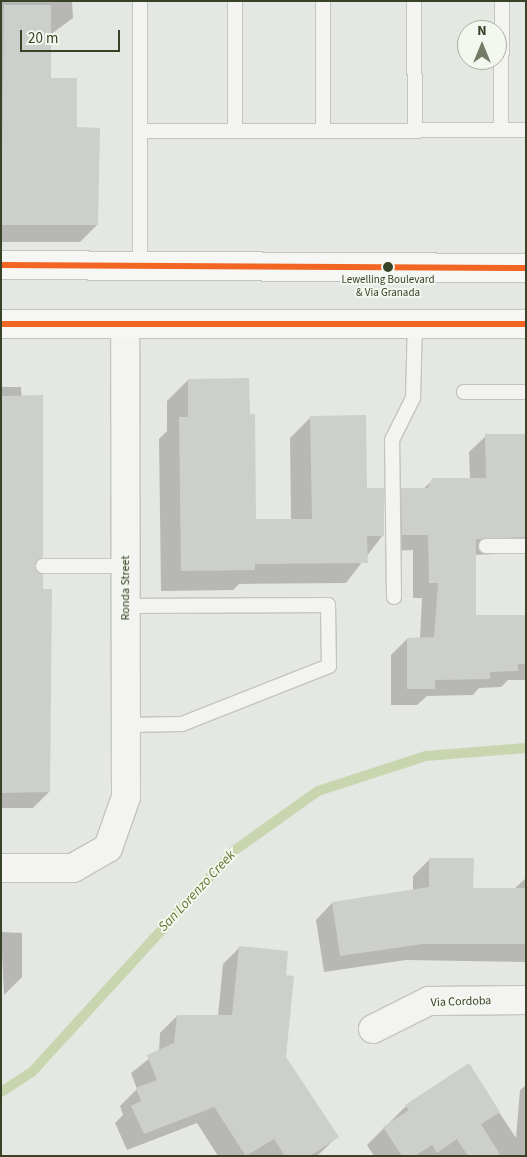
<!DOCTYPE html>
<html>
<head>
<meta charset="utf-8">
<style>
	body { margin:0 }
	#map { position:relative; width:527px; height:1157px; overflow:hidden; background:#e5e7e2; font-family:"Source Sans 3",sans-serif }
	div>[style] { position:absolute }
	.shadow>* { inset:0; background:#0003 }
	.stream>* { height:10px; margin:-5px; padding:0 5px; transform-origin:5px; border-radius:5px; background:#c9d5ae }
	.building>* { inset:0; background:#cdcfca }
	.roads { filter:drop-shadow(1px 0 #c3c5c0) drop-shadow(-1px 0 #c3c5c0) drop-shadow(0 1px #c3c5c0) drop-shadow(0 -1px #c3c5c0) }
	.lane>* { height:14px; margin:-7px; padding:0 7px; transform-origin:7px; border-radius:7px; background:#f3f4f1 }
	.street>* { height:28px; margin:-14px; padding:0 14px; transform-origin:14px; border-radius:14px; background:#f3f4f1 }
	.secondary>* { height:28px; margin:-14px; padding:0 14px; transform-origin:14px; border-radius:14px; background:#f6f7f5 }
	.bus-1>* { height:6px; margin:-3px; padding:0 3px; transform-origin:3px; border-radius:3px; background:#f26522 }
	.dots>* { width:14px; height:14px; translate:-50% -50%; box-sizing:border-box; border:2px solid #f4f7ef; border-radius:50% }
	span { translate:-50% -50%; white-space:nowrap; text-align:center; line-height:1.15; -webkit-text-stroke:4px #f4f7ef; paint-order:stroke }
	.bus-label { font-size:11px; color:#374227 }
	.street-label { font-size:12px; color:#374227 }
	.water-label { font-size:14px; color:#61792e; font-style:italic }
	.frame { position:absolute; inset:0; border:2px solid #374227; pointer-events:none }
	.north { position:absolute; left:457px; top:20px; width:50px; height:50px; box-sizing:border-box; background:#f4f7ef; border:1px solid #a8af9f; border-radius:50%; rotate:0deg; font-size:14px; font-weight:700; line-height:20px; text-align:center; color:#374227 }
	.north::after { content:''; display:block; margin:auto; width:18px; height:22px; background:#747c68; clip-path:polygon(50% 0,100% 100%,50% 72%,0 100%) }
	.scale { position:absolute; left:20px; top:30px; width:100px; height:22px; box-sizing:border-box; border:2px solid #374227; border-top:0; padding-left:6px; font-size:15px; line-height:18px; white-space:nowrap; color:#374227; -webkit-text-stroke:4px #f4f7ef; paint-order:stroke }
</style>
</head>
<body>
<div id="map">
	<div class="shadow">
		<div style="clip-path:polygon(1px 1px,72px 1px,73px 18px,50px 35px,50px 80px,76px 128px,97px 225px,80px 242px,1px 242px)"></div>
		<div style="clip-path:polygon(188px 380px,255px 521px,291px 520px,290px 438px,311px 417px,366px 489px,383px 535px,346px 583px,239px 584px,233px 590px,161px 591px,159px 439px,167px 431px,167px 401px)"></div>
		<div style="clip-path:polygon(1px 387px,21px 387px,49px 792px,33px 808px,1px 808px)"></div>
		<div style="clip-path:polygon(526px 435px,526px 553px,474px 555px,475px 617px,526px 617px,526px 680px,508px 680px,501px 687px,479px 688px,473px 695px,427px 696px,417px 705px,391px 705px,391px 655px,407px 639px,420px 639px,422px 598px,413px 598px,413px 550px,386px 551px,386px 505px,402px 489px,423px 489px,433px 480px,470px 479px,469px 452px,486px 436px)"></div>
		<div style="clip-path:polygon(430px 859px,472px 889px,514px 889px,526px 878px,526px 962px,406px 960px,324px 972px,316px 920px,332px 903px,413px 891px,413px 876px)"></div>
		<div style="clip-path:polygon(1px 932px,22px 933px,22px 977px,4px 995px)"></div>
		<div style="clip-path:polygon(240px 947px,284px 976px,285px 1058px,337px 1137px,317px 1156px,218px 1156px,197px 1123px,127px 1150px,115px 1123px,123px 1115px,120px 1106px,137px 1089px,131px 1073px,159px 1051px,160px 1033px,177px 1016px,218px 1016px,223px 964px)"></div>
		<div style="clip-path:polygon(468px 1065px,516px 1138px,520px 1090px,526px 1085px,526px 1156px,374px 1156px,367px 1145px,406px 1106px)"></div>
	</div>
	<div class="stream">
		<div style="left:1px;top:1092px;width:37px;rotate:-33deg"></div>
		<div style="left:32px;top:1072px;width:301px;rotate:-47.6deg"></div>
		<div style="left:235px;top:850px;width:102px;rotate:-35.4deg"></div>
		<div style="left:318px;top:791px;width:114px;rotate:-18deg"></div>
		<div style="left:426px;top:756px;width:100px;rotate:-4.6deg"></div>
	</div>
	<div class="building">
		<div style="clip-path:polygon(4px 5px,51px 5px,51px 78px,77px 78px,77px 127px,100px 128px,98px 225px,1px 225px)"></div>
		<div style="clip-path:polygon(249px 378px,250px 414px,255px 414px,256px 519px,312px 519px,310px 416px,366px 415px,367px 488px,384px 488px,384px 536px,367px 536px,368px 563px,255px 564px,255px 570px,181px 571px,179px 417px,188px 417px,188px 379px)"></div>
		<div style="clip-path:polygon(43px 395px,43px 557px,34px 566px,43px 575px,43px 589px,52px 589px,50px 792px,1px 793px,1px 396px)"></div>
		<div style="clip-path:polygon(485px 434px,526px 434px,526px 537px,476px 539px,476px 615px,526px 615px,526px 664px,518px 664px,518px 671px,490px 672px,490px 679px,435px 680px,435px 689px,407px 689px,407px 638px,434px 637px,438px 583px,429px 583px,428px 535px,402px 535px,401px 488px,428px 488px,432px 478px,486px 478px)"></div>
		<div style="clip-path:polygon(429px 858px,474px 858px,473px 888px,526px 888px,526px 944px,423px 944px,340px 956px,332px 902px,429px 887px)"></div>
		<div style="clip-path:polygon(239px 946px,288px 951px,286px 975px,294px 976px,286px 1057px,339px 1137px,310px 1156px,285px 1156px,274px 1139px,246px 1156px,214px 1107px,144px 1134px,131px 1106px,141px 1101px,136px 1088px,157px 1080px,147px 1055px,174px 1043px,177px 1015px,232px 1015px)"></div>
		<div style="clip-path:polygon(469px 1063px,500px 1112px,481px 1124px,501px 1156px,468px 1156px,457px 1139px,437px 1153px,432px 1145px,415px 1156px,402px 1156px,383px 1127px,409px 1110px,405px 1105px)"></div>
	</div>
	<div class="roads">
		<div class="lane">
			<div style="left:140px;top:1px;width:264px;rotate:90deg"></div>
			<div style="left:323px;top:1px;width:130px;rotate:90deg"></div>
			<div style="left:414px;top:1px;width:129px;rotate:89.6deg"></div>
			<div style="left:501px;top:130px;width:129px;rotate:-89.6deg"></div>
			<div style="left:140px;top:131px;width:386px;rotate:-0.1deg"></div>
			<div style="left:235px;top:131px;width:130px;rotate:-90deg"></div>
			<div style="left:464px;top:392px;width:62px"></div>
			<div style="left:486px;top:546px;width:40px"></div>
			<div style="left:43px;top:566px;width:83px"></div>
			<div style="left:394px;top:597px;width:157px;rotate:-90.7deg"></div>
			<div style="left:392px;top:440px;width:47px;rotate:-63.4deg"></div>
			<div style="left:413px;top:398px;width:74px;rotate:-88.5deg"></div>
			<div style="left:126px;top:606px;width:202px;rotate:-0.3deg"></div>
			<div style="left:328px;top:605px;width:61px;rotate:89.1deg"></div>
			<div style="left:329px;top:666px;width:158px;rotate:158.5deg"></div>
			<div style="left:182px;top:724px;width:56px;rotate:179deg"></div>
		</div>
		<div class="street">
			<div style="left:1px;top:868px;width:72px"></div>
			<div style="left:73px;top:868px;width:40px;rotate:-29.7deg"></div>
			<div style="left:108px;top:848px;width:54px;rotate:-70.6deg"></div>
			<div style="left:126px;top:797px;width:472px;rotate:-90.1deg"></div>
			<div style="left:373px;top:1029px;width:63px;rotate:-26.6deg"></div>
			<div style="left:429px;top:1001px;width:97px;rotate:-0.6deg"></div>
		</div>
		<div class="secondary">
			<div style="left:1px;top:265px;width:525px;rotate:0.33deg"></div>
			<div style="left:1px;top:324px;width:525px"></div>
		</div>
	</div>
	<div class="bus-1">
		<div style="left:1px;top:265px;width:525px;rotate:0.33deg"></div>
		<div style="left:1px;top:324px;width:525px"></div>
	</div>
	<div class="dots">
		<div style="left:388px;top:267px;background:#374227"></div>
	</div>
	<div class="bus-label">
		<span style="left:388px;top:287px">Lewelling Boulevard<br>&amp; Via Granada</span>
	</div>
	<div class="street-label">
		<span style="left:126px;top:588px;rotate:-90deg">Ronda Street</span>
		<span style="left:461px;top:1002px;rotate:-2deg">Via Cordoba</span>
	</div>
	<div class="water-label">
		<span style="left:197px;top:891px;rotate:-47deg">San Lorenzo Creek</span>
	</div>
	<div class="frame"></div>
	<div class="north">N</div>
	<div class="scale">20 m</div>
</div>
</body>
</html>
